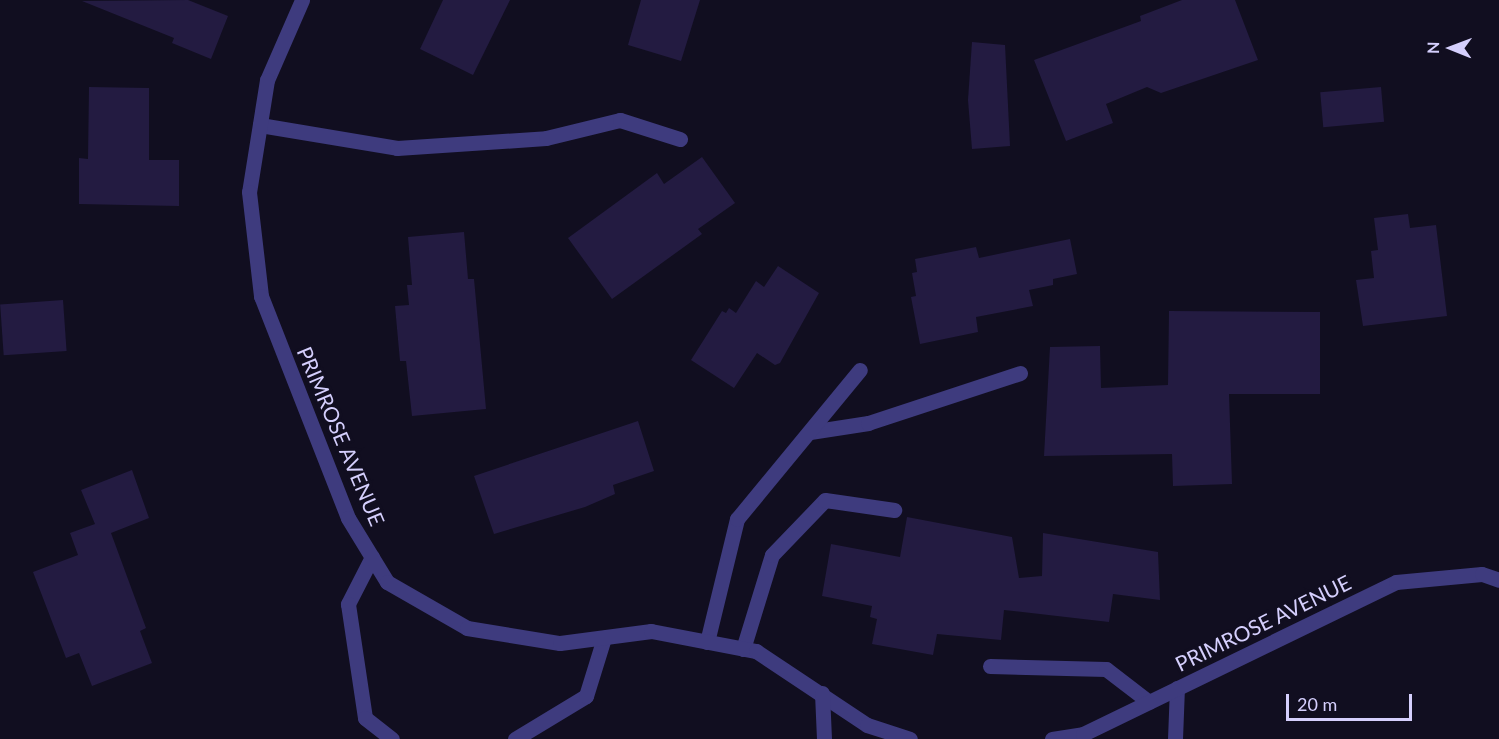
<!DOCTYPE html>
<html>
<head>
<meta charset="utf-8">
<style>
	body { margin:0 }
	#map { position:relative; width:1499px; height:739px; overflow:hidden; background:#110e20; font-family:Lato,sans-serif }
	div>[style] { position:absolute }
	.building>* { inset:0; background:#231b41; transform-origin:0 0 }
	.lane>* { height:15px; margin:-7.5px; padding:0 7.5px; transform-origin:7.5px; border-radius:7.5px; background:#3e3b7e }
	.street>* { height:15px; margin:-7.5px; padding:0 7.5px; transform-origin:7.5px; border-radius:7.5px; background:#3e3b7e }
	span { translate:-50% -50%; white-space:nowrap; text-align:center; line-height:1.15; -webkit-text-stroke:6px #110e20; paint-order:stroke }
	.street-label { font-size:21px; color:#d5cffd }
	.north { position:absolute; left:1421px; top:18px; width:60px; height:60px; -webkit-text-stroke:4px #110e20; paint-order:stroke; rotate:271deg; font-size:16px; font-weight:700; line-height:24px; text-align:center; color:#d5cffd }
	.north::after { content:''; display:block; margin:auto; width:21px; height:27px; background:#d5cffd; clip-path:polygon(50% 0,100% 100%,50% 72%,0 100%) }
	.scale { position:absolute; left:1286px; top:694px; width:126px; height:27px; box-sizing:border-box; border:3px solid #d5cffd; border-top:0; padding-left:8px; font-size:18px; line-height:21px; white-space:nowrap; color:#d5cffd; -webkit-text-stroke:4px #110e20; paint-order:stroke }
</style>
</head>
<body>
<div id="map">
	<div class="building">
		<div style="clip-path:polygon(188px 0,228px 16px,211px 59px,172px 43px,174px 38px,82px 1px)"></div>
		<div style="clip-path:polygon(443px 0,510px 0,473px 75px,420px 49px)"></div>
		<div style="clip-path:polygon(641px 0,700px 0,681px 61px,628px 45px)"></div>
		<div style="clip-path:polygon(1182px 0,1235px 0,1258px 60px,1161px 93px,1147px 87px,1106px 104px,1113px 123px,1066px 141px,1034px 60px,1141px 21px,1140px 16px)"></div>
		<div style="clip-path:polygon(972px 42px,1005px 45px,1010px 146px,972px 149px,968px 100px)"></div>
		<div style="clip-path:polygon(89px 87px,149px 88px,149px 160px,179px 160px,179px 206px,79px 204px,79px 158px,88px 159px)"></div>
		<div style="left:1381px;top:87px;width:35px;height:61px;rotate:85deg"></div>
		<div style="clip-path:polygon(702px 157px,735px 203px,698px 229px,702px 234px,612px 299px,568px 238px,657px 173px,664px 184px)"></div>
		<div style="clip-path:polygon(1408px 214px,1410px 228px,1436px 225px,1447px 316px,1363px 326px,1356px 280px,1374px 278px,1371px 251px,1378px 250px,1374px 218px)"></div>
		<div style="clip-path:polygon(464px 232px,468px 279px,474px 279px,486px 409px,412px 416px,406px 361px,400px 361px,395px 306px,409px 305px,407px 285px,412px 285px,408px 237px)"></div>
		<div style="clip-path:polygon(1070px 239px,1077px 274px,1053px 279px,1053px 285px,1029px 290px,1033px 306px,976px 317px,978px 332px,920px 344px,911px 297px,916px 296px,912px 273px,917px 272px,915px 259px,976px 247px,979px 258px)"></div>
		<div style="clip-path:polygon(778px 266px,819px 293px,780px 363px,775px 365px,757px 353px,734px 388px,691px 360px,722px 311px,726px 313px,729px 308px,736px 313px,756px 281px,764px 287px)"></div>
		<div style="left:63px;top:300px;width:51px;height:63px;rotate:86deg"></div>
		<div style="clip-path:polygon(1169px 311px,1320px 312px,1320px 394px,1229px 394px,1232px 484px,1173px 486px,1172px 454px,1044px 456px,1050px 347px,1100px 346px,1101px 388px,1168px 385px)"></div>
		<div style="clip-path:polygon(638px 421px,654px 471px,613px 485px,615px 494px,585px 507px,494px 534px,474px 476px)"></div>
		<div style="clip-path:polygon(132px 470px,149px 518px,111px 533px,146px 628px,140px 631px,152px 663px,92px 686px,79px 653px,66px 658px,33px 572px,78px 555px,70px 533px,95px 524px,81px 490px)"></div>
		<div style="clip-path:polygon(907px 517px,1012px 537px,1019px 578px,1042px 576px,1043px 533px,1158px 552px,1160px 600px,1113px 594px,1109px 622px,1004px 610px,1001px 640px,937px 634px,933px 655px,872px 644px,877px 619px,870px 617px,872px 606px,822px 596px,831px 544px,900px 557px)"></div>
	</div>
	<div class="lane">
		<div style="left:260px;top:125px;width:139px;rotate:9.5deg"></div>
		<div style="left:397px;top:148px;width:149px;rotate:-3.8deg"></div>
		<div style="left:546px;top:138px;width:76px;rotate:-13.7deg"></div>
		<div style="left:620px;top:120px;width:63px;rotate:17.6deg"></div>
		<div style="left:810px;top:432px;width:59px;rotate:-8.8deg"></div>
		<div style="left:868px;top:423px;width:160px;rotate:-18.2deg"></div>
		<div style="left:372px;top:557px;width:53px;rotate:117.1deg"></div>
		<div style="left:348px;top:604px;width:115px;rotate:81.5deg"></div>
		<div style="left:365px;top:718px;width:34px;rotate:38deg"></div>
		<div style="left:707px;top:642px;width:127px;rotate:-76.3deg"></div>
		<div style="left:737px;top:519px;width:193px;rotate:-50.5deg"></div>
		<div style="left:743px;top:649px;width:98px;rotate:-72.9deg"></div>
		<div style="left:772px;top:555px;width:76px;rotate:-46.1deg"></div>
		<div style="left:825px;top:500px;width:70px;rotate:8.2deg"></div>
		<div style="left:990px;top:666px;width:116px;rotate:1.5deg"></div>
		<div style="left:1106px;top:669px;width:54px;rotate:37.5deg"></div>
		<div style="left:515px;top:739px;width:83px;rotate:-31.2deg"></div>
		<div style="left:586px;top:696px;width:61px;rotate:-72.8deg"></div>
		<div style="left:1175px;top:739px;width:51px;rotate:-87.8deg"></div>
	</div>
	<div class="street">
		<div style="left:302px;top:0;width:87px;rotate:113.6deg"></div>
		<div style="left:267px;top:80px;width:113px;rotate:99.1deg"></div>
		<div style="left:249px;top:192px;width:105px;rotate:83.4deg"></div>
		<div style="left:261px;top:296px;width:238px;rotate:68.6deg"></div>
		<div style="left:348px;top:518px;width:75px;rotate:58.6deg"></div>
		<div style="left:387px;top:582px;width:92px;rotate:29.9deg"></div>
		<div style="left:467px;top:628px;width:94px;rotate:9.2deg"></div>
		<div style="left:560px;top:643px;width:92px;rotate:-7.5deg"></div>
		<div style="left:651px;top:631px;width:107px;rotate:10.8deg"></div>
		<div style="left:756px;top:651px;width:133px;rotate:33.7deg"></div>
		<div style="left:867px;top:725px;width:45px;rotate:18deg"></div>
		<div style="left:822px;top:693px;width:46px;rotate:87.5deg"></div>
		<div style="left:1052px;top:739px;width:31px;rotate:-9deg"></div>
		<div style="left:1083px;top:734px;width:348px;rotate:-25.9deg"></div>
		<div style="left:1396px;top:582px;width:86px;rotate:-5.3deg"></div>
		<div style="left:1482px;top:574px;width:18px;rotate:19deg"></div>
	</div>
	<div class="street-label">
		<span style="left:341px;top:436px;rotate:67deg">PRIMROSE AVENUE</span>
		<span style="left:1263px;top:623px;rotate:-26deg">PRIMROSE AVENUE</span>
	</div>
	<div class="north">N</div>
	<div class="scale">20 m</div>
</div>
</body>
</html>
